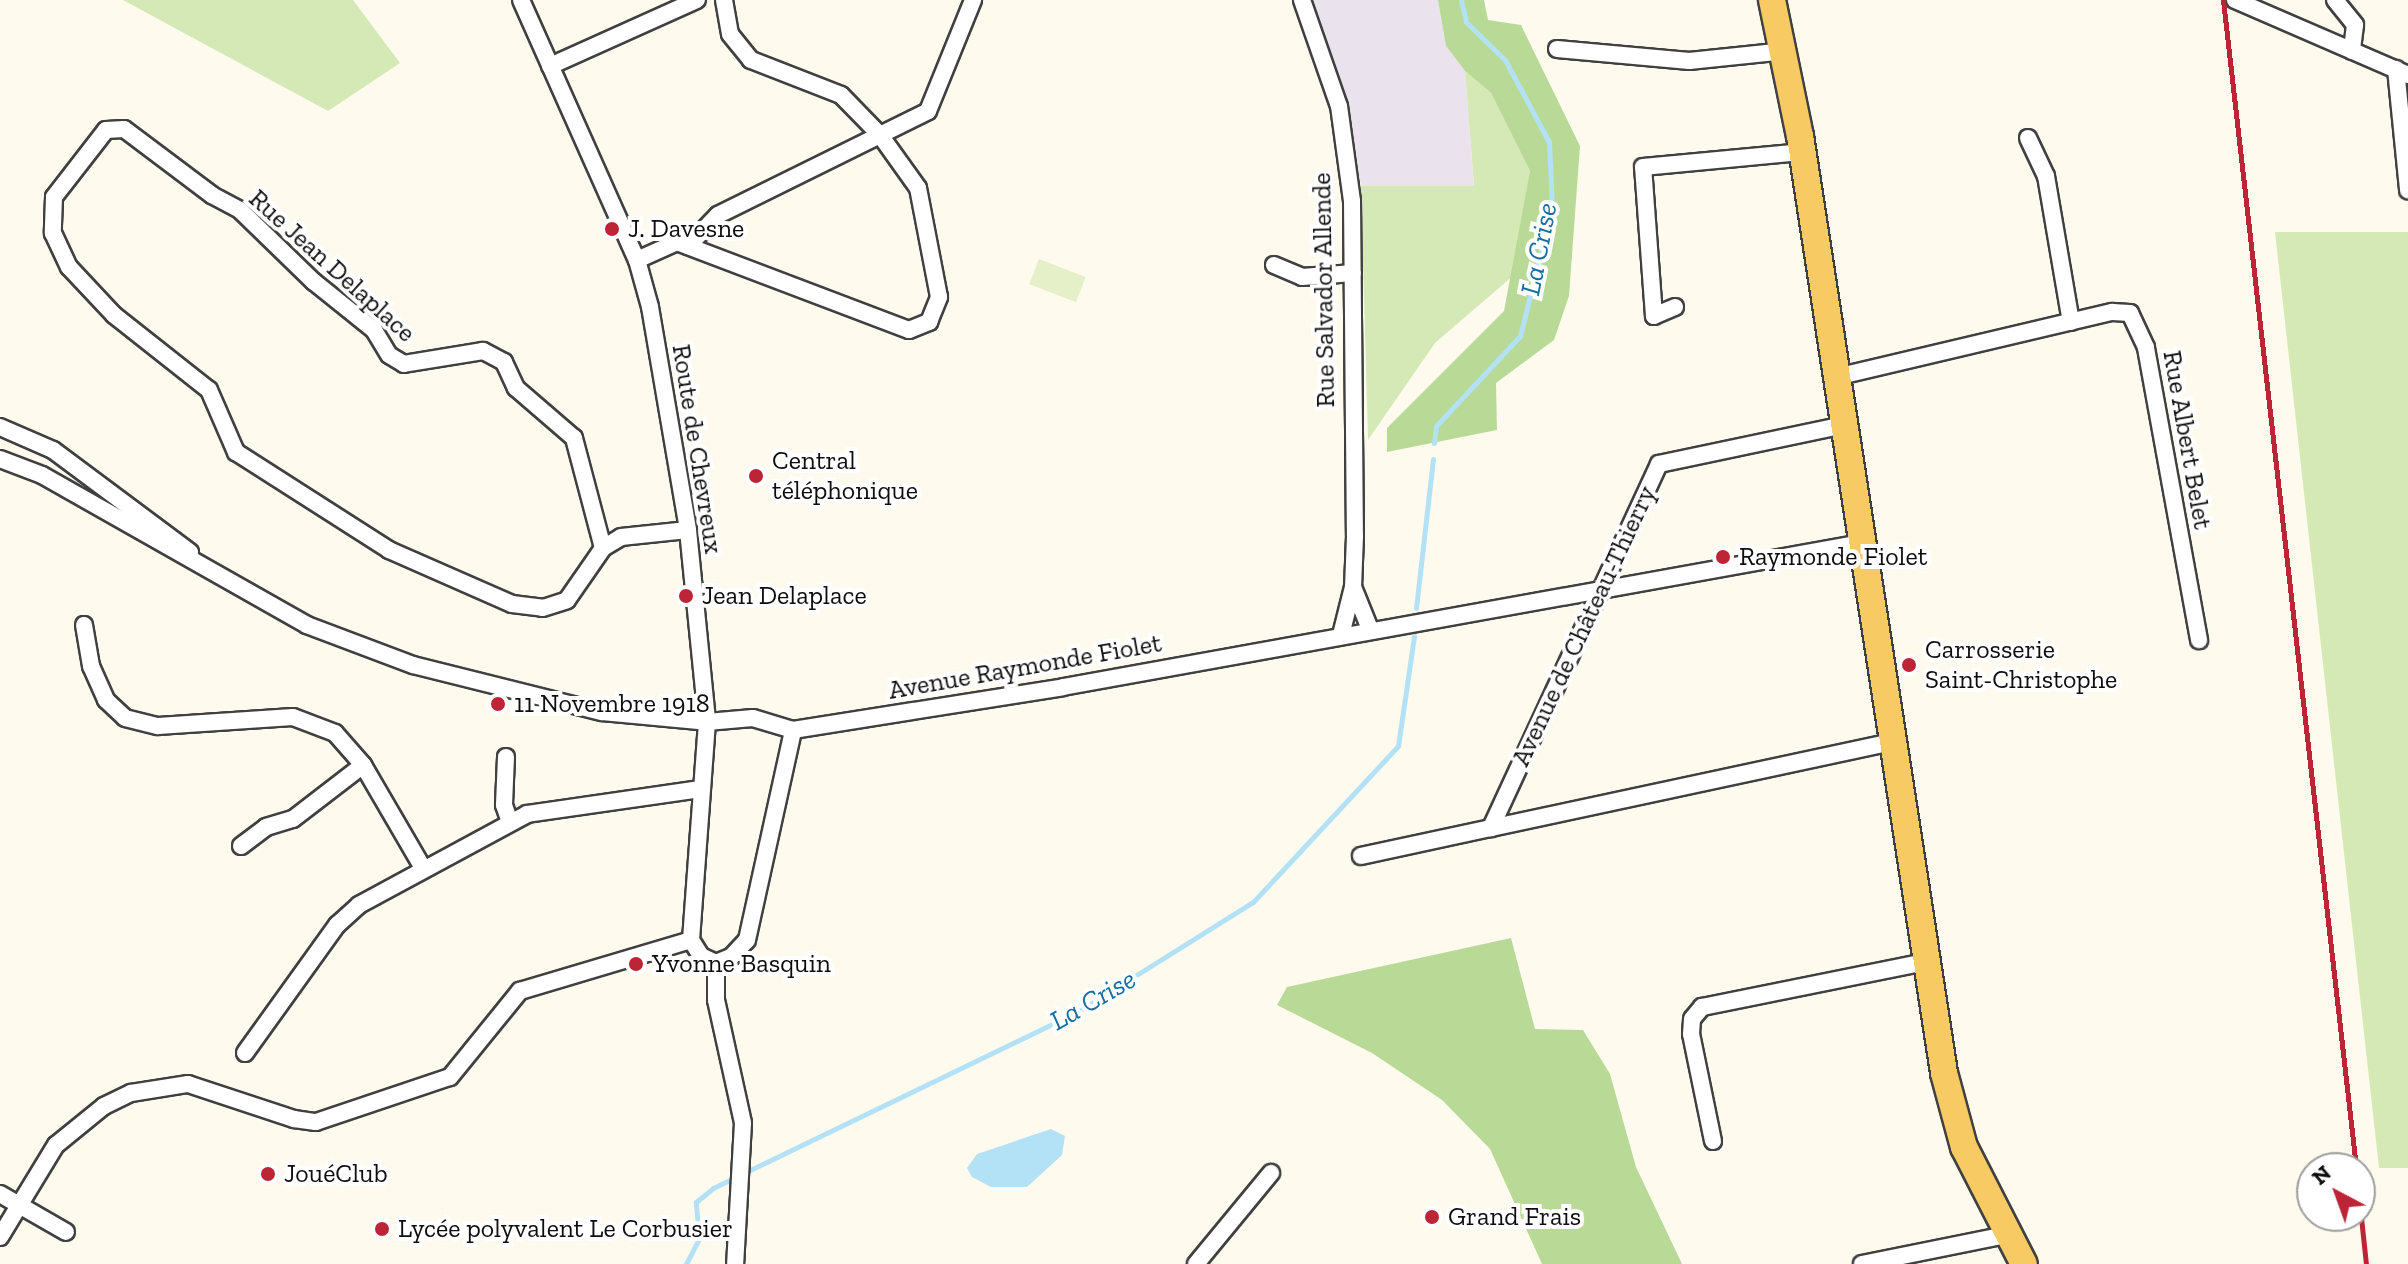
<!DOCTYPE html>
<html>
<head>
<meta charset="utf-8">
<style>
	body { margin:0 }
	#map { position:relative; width:2408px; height:1264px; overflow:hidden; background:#fffaee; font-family:"Zilla Slab",serif }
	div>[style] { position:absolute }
	.industrial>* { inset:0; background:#eae2ec }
	.green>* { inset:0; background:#d5e9b7 }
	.forest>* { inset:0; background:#b9da97 }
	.pitch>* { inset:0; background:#e5f0c9; transform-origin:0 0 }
	.water>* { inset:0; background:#b3e1f6 }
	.stream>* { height:5px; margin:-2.5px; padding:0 2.5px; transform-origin:2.5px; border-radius:2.5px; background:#b3e1f6 }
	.roads { filter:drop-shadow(2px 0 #404040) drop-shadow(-2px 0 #404040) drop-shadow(0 2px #404040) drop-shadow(0 -2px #404040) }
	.street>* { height:16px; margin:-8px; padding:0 8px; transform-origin:8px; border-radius:8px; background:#fff }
	.primary>* { height:26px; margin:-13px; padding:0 13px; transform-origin:13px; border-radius:13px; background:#f8ca64 }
	.rail>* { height:5px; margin:-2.5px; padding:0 2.5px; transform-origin:2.5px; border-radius:2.5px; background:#bd2537 }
	.dots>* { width:22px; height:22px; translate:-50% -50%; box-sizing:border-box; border:4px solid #fff; border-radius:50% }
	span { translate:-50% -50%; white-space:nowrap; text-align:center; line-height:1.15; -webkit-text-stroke:8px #fff; paint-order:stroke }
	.poi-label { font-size:26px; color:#0d0d0d }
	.left { translate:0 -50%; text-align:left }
	.street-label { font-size:26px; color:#0d0d0d }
	.water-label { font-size:28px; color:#166d9f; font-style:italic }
	.north { position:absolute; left:2296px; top:1152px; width:80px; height:80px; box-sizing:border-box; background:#fff; border:2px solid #9e9e9e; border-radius:50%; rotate:319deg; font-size:22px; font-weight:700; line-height:32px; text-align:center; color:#0d0d0d }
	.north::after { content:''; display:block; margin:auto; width:28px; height:36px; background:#bd2537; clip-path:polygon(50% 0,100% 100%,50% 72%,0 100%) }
</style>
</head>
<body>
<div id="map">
	<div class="industrial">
		<div style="clip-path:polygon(1312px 0,1438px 0,1446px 46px,1465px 71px,1474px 187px,1361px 186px,1343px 88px)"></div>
	</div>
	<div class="green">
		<div style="clip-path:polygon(123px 0,353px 0,400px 63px,328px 111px)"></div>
		<div style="clip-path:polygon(1465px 71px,1491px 93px,1530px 171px,1514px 275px,1435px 343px,1368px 440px,1361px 186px,1474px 186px)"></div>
		<div style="clip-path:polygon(2275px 232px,2408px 232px,2408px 1168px,2379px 1168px)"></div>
	</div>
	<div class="forest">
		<div style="clip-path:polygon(1438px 0,1484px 0,1488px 20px,1521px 25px,1580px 146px,1569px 296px,1554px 340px,1496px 383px,1497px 430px,1387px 452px,1387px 428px,1504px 311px,1530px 171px,1491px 93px,1465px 71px,1446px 46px)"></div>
		<div style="clip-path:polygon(1511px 938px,1535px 1029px,1583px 1030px,1610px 1074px,1636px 1167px,1682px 1264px,1542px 1264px,1490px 1149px,1442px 1100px,1372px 1053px,1277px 1005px,1287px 987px)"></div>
	</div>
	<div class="pitch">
		<div style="left:1039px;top:259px;width:50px;height:27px;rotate:21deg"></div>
	</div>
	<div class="water">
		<div style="clip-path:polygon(1051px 1129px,1065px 1136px,1062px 1155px,1027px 1187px,991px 1187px,972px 1177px,967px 1168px,977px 1154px)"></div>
	</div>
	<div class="stream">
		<div style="left:1434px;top:443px;width:17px;rotate:-83deg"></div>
		<div style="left:1436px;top:426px;width:123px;rotate:-47deg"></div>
		<div style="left:1520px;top:336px;width:132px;rotate:-76deg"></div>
		<div style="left:1552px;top:208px;width:66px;rotate:-92.6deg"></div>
		<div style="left:1549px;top:142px;width:93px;rotate:-118.2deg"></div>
		<div style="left:1505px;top:60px;width:54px;rotate:-135.7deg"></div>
		<div style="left:1466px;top:22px;width:23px;rotate:-103deg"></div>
		<div style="left:1416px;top:608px;width:150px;rotate:-83.5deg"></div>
		<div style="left:686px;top:1264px;width:28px;rotate:-63deg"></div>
		<div style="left:699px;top:1239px;width:37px;rotate:-95deg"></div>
		<div style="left:696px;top:1202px;width:22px;rotate:-39deg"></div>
		<div style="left:713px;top:1188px;width:407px;rotate:-25.8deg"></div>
		<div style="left:1079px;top:1011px;width:205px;rotate:-32.1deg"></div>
		<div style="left:1253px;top:902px;width:213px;rotate:-47.1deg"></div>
		<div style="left:1398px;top:746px;width:111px;rotate:-81.7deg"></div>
	</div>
	<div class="roads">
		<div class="street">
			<div style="left:521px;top:0;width:285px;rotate:66deg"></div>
			<div style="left:637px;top:260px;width:49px;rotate:74.5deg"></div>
			<div style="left:650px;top:307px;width:226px;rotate:80.3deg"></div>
			<div style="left:688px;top:530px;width:193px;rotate:84.3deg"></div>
			<div style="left:707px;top:722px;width:219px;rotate:94.2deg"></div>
			<div style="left:691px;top:940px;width:19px;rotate:58deg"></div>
			<div style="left:701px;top:956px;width:17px;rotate:25deg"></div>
			<div style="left:1302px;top:0;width:112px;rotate:70.8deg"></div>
			<div style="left:1339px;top:106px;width:96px;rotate:82.2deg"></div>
			<div style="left:1352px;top:201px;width:335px;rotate:89.5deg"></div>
			<div style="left:1355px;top:536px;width:51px;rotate:92.2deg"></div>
			<div style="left:1353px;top:587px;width:49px;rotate:104deg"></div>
			<div style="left:2235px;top:0;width:189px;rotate:23.4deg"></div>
			<div style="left:2335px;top:0;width:32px;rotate:51deg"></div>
			<div style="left:2355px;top:25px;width:26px;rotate:97deg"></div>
			<div style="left:1557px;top:49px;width:133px;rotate:5.2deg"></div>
			<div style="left:1689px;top:61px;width:97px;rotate:-5.9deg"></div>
			<div style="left:550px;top:66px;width:161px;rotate:-24.2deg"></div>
			<div style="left:2396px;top:69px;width:122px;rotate:84.3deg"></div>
			<div style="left:2028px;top:138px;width:42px;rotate:64.7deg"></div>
			<div style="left:2046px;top:176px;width:148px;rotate:80.3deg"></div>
			<div style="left:688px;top:246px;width:43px;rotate:-45.9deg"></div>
			<div style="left:718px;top:215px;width:234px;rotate:-26.3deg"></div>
			<div style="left:928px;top:111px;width:120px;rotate:-67.9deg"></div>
			<div style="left:637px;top:260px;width:44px;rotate:-24.2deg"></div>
			<div style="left:677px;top:242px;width:248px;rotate:20.8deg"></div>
			<div style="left:909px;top:330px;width:22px;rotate:-22deg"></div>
			<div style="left:929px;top:322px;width:27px;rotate:-68deg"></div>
			<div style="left:939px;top:297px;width:111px;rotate:-100.9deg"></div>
			<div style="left:918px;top:188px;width:65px;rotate:-125.6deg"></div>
			<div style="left:880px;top:135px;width:56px;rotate:-134.3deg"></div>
			<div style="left:841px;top:95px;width:97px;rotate:-158.7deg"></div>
			<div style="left:751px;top:60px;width:33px;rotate:-129deg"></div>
			<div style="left:730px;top:34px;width:35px;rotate:-100deg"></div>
			<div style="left:1274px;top:265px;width:30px;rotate:23deg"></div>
			<div style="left:1302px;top:277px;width:51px;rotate:-4.5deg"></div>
			<div style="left:1675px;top:307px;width:23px;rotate:157deg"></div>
			<div style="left:1654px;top:316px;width:149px;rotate:-94.2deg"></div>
			<div style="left:1643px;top:167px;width:161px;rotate:-5.4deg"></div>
			<div style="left:1836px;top:377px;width:284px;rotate:-13.3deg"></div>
			<div style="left:2112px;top:312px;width:18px;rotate:3deg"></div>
			<div style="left:2130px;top:313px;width:38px;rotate:65deg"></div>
			<div style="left:2146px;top:348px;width:297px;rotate:79.7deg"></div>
			<div style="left:1844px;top:425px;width:189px;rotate:168.1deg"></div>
			<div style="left:1659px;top:464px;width:401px;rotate:114.8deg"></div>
			<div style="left:1491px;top:828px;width:411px;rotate:-12.1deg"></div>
			<div style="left:0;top:427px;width:58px;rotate:23.5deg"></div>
			<div style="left:53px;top:450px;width:171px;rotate:36.7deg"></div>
			<div style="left:0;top:459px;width:45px;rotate:20.9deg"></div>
			<div style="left:42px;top:475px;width:305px;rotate:29.5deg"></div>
			<div style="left:307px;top:625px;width:113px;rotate:20.7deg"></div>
			<div style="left:413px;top:665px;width:195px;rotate:14deg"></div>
			<div style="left:602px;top:712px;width:105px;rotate:5.4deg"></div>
			<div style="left:707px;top:722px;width:46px;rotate:-5deg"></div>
			<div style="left:753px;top:718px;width:42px;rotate:16.7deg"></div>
			<div style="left:793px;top:730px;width:273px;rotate:-9deg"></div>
			<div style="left:1063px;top:687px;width:812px;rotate:-10.22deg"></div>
			<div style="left:603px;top:548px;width:114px;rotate:-104.8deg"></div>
			<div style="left:574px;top:438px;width:77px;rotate:-139.2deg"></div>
			<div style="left:516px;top:388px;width:29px;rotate:-115deg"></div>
			<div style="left:504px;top:362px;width:24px;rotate:-152deg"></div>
			<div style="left:483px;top:351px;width:80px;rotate:170.7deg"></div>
			<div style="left:404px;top:364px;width:17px;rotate:-149deg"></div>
			<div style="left:389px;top:355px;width:29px;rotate:-121deg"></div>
			<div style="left:374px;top:330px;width:77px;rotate:-141.3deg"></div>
			<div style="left:314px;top:282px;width:103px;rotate:-135.8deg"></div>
			<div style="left:240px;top:210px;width:32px;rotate:-152deg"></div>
			<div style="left:212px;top:195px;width:110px;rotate:-143.1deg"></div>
			<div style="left:124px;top:129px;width:18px;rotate:177deg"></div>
			<div style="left:106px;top:130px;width:85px;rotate:127.8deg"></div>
			<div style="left:54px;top:197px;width:36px;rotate:92deg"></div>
			<div style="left:53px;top:233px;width:38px;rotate:65deg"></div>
			<div style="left:69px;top:267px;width:66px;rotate:46.8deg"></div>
			<div style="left:114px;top:315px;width:121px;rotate:38.3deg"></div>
			<div style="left:209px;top:390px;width:68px;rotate:66.5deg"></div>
			<div style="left:236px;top:452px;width:182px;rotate:32.6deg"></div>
			<div style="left:389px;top:550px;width:134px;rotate:23.7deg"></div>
			<div style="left:512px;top:604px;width:31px;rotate:7deg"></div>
			<div style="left:543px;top:608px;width:25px;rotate:-18deg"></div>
			<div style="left:567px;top:600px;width:63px;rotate:-55.3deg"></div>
			<div style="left:603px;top:548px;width:21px;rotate:-31deg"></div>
			<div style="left:621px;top:537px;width:67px;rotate:-6deg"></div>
			<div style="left:1353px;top:587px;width:45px;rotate:68deg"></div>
			<div style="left:84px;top:625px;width:42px;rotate:80.3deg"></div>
			<div style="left:91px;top:666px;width:37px;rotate:66deg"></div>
			<div style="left:106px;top:700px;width:26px;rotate:43deg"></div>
			<div style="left:125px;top:718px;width:34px;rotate:14deg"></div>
			<div style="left:158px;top:726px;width:135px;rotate:-3.8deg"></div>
			<div style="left:293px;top:717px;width:45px;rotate:20.9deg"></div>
			<div style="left:335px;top:733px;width:43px;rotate:48.8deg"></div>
			<div style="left:363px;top:765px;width:121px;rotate:59.8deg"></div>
			<div style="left:506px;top:757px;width:48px;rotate:92.4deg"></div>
			<div style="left:504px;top:805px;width:18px;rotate:71deg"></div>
			<div style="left:241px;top:846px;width:31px;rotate:-37deg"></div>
			<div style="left:266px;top:827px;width:28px;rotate:-17deg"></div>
			<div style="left:293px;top:819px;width:88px;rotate:-37.6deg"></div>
			<div style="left:1361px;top:856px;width:133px;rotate:-12.2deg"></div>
			<div style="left:716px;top:963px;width:37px;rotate:90deg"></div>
			<div style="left:716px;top:1000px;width:126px;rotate:77.6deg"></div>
			<div style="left:743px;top:1123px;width:141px;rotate:93.2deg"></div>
			<div style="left:716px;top:963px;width:16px;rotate:-22deg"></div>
			<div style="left:731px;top:957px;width:23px;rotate:-47deg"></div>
			<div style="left:747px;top:940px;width:215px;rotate:-77.6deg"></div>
			<div style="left:245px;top:1053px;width:158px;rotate:-54.3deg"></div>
			<div style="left:337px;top:925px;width:30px;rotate:-42deg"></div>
			<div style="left:359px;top:905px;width:191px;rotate:-28.4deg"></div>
			<div style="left:527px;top:814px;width:176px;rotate:-8.2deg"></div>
			<div style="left:1713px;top:1141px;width:109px;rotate:-101.6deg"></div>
			<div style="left:1691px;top:1034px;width:15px;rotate:-86deg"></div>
			<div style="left:1692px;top:1019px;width:16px;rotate:-50deg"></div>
			<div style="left:1702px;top:1007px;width:228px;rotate:-11.4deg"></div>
			<div style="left:0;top:1194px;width:76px;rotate:29.9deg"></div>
			<div style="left:0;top:1237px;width:108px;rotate:-58.7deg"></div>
			<div style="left:56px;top:1145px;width:62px;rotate:-39.1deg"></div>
			<div style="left:104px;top:1106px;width:30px;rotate:-26deg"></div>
			<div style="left:131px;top:1093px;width:58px;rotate:-9deg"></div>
			<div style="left:188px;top:1084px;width:112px;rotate:18.3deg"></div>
			<div style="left:294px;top:1119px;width:22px;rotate:8deg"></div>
			<div style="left:316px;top:1122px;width:141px;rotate:-18.6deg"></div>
			<div style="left:450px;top:1077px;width:111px;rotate:-50.9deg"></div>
			<div style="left:520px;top:991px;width:178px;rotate:-16.6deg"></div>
			<div style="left:1196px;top:1264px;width:118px;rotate:-50.5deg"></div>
			<div style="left:1862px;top:1264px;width:147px;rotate:-11.4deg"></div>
		</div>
		<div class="primary">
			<div style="left:1772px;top:0;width:139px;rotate:78.4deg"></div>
			<div style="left:1800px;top:136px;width:948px;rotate:81.26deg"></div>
			<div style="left:1944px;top:1073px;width:77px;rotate:74.9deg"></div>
			<div style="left:1964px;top:1147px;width:131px;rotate:62.9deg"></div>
		</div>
	</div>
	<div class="rail">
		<div style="left:2223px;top:0;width:1176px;rotate:83.5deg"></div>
		<div style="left:2360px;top:1208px;width:56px;rotate:83.9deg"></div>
	</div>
	<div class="dots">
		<div style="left:612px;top:229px;background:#bd2537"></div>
		<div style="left:756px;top:476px;background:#bd2537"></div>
		<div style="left:1723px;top:557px;background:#bd2537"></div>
		<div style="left:686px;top:596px;background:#bd2537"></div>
		<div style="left:1909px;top:665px;background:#bd2537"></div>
		<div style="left:498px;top:704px;background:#bd2537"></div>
		<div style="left:636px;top:964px;background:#bd2537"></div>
		<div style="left:268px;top:1174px;background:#bd2537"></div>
		<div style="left:1432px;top:1217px;background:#bd2537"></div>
		<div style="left:382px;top:1229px;background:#bd2537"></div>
	</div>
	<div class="poi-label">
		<span class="left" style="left:628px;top:229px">J. Davesne</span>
		<span class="left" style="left:772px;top:476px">Central<br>téléphonique</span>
		<span class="left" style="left:1739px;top:557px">Raymonde Fiolet</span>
		<span class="left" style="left:702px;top:596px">Jean Delaplace</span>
		<span class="left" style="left:1925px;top:665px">Carrosserie<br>Saint-Christophe</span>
		<span class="left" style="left:514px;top:704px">11 Novembre 1918</span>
		<span class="left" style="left:652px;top:964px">Yvonne Basquin</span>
		<span class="left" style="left:284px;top:1174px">JouéClub</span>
		<span class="left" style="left:1448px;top:1217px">Grand Frais</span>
		<span class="left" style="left:398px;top:1229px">Lycée polyvalent Le Corbusier</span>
	</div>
	<div class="street-label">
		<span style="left:332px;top:266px;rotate:42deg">Rue Jean Delaplace</span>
		<span style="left:1324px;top:290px;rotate:-91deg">Rue Salvador Allende</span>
		<span style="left:2187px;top:440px;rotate:80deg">Rue Albert Belet</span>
		<span style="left:697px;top:449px;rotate:81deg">Route de Chevreux</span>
		<span style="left:1584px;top:626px;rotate:-65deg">Avenue de Château-Thierry</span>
		<span style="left:1025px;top:667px;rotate:-10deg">Avenue Raymonde Fiolet</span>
	</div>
	<div class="water-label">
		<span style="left:1539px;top:249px;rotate:-79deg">La Crise</span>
		<span style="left:1093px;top:1000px;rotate:-30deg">La Crise</span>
	</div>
	<div class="north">N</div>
</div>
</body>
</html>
